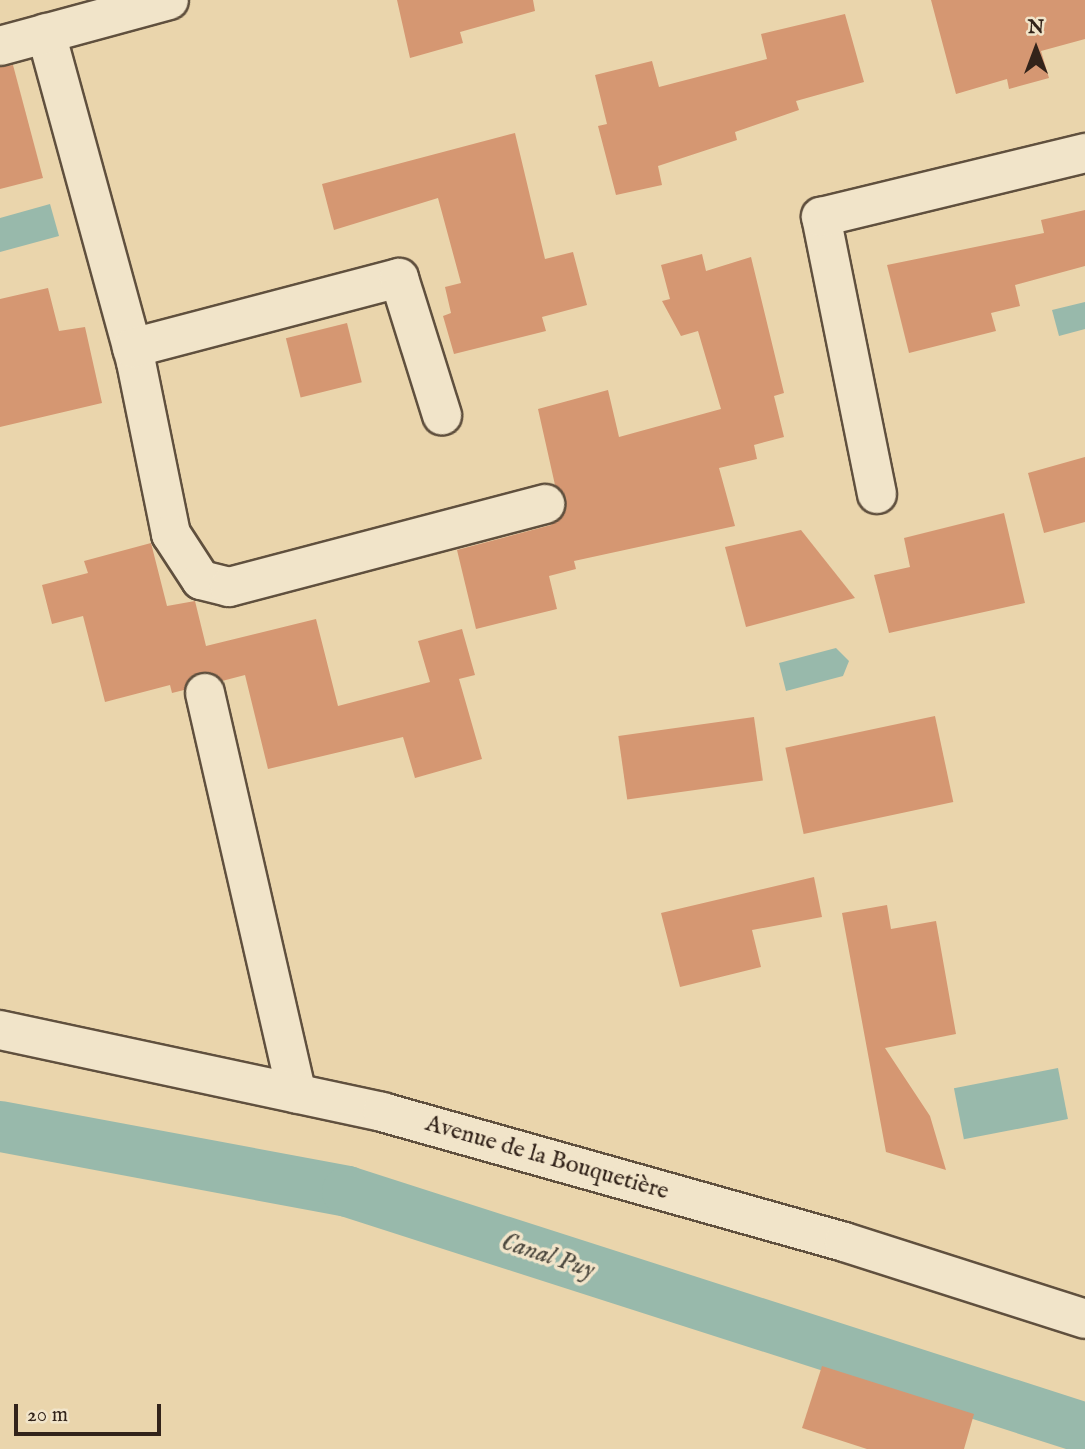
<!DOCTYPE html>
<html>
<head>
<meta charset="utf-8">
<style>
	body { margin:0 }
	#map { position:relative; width:1085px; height:1449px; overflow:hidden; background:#ead5ac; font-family:"IM FELL English",serif }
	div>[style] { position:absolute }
	.water>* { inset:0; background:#98b9ab; transform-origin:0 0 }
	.canal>* { height:51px; margin:-25.5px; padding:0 25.5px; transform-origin:25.5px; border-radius:25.5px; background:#98b9ab }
	.building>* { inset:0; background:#d59772; transform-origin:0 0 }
	.roads { filter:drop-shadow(2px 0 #60503e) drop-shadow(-2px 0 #60503e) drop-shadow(0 2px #60503e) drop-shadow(0 -2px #60503e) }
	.minor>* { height:38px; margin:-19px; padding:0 19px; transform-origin:19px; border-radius:19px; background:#f1e4c9 }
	span { translate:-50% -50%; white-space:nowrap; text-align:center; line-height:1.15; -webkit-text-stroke:7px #f1e4c9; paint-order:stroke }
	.street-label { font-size:24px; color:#32231a }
	.water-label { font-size:26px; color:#4c483e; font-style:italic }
	.north { position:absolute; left:1001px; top:14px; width:70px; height:70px; -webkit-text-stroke:5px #f1e4c9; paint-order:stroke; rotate:0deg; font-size:19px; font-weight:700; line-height:28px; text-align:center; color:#32231a }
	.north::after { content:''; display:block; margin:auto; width:24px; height:32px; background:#32231a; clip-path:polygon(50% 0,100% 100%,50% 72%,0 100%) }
	.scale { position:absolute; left:14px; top:1404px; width:147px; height:32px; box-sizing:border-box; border:4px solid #32231a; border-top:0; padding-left:9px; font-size:21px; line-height:24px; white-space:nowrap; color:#32231a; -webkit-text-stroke:5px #f1e4c9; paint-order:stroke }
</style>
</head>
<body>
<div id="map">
	<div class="water">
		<div style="clip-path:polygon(50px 204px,59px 236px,0 252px,0 218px)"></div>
		<div style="clip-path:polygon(1085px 302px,1085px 329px,1059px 336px,1052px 310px)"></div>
		<div style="clip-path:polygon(836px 648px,849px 661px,843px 676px,786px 691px,779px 663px)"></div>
		<div style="left:1058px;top:1068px;width:52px;height:106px;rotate:79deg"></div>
	</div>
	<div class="canal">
		<div style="left:0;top:1126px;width:353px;rotate:10.6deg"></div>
		<div style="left:347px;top:1191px;width:775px;rotate:17.8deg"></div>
	</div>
	<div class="building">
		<div style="clip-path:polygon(397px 0,533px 0,535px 11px,460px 32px,463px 43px,410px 58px)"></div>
		<div style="clip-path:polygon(931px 0,1085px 0,1085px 39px,1041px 51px,1049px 78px,1009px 89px,1007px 79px,956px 94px)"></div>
		<div style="clip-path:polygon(845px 14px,864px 82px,796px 101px,799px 110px,735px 132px,737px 140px,658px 166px,662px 185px,616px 195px,598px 126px,607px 124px,595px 75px,652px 61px,659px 87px,767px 59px,761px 34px)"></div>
		<div style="clip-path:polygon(13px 65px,43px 178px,0 189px,0 67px)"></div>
		<div style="clip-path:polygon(515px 133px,545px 259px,573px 252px,587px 305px,542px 317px,546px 331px,454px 354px,443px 316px,451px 313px,445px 287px,461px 283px,438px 198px,334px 230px,322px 184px)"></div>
		<div style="clip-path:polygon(1085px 210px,1085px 266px,1015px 285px,1020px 306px,991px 313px,996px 331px,909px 353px,887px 265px,1044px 233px,1041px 220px)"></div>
		<div style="clip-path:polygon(702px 254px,706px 271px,751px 257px,784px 393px,774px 396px,784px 437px,754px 445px,757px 459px,719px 468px,735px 526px,574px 561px,576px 569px,549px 576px,557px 609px,476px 629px,457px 550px,551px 525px,566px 509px,566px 498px,555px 485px,538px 409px,608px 390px,619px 437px,721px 409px,698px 331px,681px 336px,662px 301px,670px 299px,661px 265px)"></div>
		<div style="clip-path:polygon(48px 288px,59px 331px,85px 327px,102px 403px,0 427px,0 299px)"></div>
		<div style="left:347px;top:323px;width:61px;height:63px;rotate:76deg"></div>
		<div style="clip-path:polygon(1085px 457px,1085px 522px,1044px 533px,1028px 473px)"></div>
		<div style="clip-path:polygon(1004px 513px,1025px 603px,889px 633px,874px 575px,910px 567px,904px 538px)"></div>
		<div style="clip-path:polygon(801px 530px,855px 598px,746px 627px,725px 547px)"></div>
		<div style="clip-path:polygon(151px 543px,167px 606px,195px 601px,206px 646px,316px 619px,338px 706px,430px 682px,418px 641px,462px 629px,475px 675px,459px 679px,482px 759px,415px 778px,403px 737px,268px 769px,245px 675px,222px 681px,201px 672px,190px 678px,184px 690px,172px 693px,170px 685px,105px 702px,83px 616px,52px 624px,42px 585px,88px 573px,84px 561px)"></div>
		<div style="left:935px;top:716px;width:88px;height:153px;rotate:78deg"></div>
		<div style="left:754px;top:717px;width:64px;height:137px;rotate:82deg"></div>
		<div style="clip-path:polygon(814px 877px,822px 917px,752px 930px,761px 967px,680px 987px,661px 913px)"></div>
		<div style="clip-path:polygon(887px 905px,891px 929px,936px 921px,956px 1034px,885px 1048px,930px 1116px,946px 1170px,886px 1152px,842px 913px)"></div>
		<div style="clip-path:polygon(822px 1366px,974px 1414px,964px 1449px,867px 1449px,802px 1428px)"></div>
	</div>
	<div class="roads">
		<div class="minor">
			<div style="left:46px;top:33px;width:341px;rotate:74.7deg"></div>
			<div style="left:136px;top:362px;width:176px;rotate:78.5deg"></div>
			<div style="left:171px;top:534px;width:55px;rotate:56.9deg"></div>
			<div style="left:201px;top:580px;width:29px;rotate:14deg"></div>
			<div style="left:229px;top:587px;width:327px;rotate:-14.7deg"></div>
			<div style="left:0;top:46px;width:175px;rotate:-15.2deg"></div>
			<div style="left:132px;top:348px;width:276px;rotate:-14.7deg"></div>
			<div style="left:399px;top:278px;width:144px;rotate:72.6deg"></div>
			<div style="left:877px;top:494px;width:283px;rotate:-101.4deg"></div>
			<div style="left:821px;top:217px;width:272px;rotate:-13.6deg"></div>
			<div style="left:205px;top:693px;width:411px;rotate:77.1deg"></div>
			<div style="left:0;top:1030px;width:391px;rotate:12.1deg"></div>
			<div style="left:382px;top:1112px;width:480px;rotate:15.7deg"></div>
			<div style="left:844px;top:1242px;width:253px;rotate:17.7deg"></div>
		</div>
	</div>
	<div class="street-label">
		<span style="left:547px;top:1158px;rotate:16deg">Avenue de la Bouquetière</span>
	</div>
	<div class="water-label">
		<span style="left:548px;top:1256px;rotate:18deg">Canal Puy</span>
	</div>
	<div class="north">N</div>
	<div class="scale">20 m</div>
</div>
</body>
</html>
